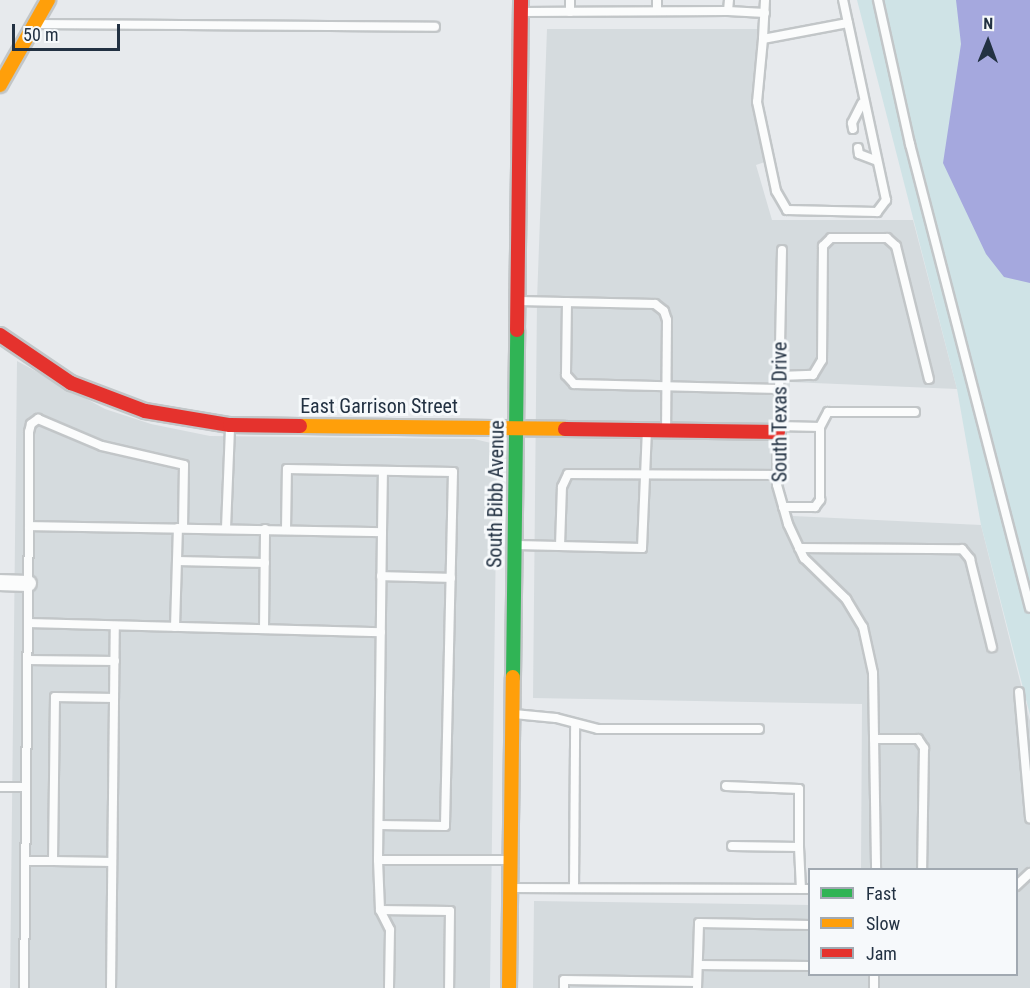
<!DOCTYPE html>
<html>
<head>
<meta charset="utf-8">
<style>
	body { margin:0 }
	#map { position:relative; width:1030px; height:988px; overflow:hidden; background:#e7eaed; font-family:"Roboto Condensed",sans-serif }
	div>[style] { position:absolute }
	.built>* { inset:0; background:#d5dbde }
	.green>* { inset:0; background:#cfe3e6 }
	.water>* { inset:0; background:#a5a8de }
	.roads { filter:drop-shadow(2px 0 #c2c6c8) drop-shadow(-2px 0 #c2c6c8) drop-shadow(0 2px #c2c6c8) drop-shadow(0 -2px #c2c6c8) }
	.lane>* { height:8px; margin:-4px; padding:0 4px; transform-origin:4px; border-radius:4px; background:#fbfcfc }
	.street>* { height:15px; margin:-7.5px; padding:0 7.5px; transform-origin:7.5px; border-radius:7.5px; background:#fbfcfc }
	.fast>* { height:14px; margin:-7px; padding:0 7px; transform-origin:7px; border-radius:7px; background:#30b455 }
	.slow>* { height:14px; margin:-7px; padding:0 7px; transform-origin:7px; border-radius:7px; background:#ff9f0a }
	.jam>* { height:14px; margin:-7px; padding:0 7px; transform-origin:7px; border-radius:7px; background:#e5322d }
	span { translate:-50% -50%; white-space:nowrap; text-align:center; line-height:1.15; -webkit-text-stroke:6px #f6f9fb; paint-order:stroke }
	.street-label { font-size:20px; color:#223142 }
	.legend { position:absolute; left:808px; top:868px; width:210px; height:108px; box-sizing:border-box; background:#f6f9fb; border:2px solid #a1a9b1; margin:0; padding:8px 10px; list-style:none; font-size:18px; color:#223142 }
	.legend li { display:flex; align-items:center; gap:12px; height:30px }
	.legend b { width:30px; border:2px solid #a1a9b1 }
	.north { position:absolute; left:958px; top:12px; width:60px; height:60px; -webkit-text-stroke:4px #f6f9fb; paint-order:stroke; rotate:1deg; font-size:16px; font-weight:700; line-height:24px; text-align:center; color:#223142 }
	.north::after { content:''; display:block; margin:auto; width:21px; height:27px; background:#223142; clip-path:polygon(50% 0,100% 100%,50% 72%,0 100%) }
	.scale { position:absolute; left:12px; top:24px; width:108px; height:27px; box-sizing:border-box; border:3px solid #223142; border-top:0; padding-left:8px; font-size:18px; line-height:21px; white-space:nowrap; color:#223142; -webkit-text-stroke:4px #f6f9fb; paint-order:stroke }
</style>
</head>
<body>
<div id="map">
	<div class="built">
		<div style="clip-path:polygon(547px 29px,760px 29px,759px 112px,768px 161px,756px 165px,772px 220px,913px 220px,957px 389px,790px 382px,784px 489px,793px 516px,981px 525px,1030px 721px,1030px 988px,533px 988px,534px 901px,809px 905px,810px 974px,1016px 974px,1016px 870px,861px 869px,862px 704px,533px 698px,537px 300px)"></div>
		<div style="clip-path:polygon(17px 361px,105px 409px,151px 424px,210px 436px,474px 439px,491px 443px,497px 457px,490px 988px,10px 988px)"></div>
	</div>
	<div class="green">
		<div style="clip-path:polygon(857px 0,1030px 0,1030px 715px,981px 525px,957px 389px)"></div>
	</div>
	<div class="water">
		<div style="clip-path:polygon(956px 0,1030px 0,1030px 283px,1004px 277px,986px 254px,943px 163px,961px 44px)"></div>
	</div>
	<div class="roads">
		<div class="lane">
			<div style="left:765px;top:0;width:39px;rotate:93deg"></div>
			<div style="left:763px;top:39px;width:86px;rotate:-10.7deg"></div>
			<div style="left:848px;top:23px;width:24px;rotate:-102deg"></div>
			<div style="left:878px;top:0;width:148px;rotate:77.5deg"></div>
			<div style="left:910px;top:144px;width:479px;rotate:75.5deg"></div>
			<div style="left:657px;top:11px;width:11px;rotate:-90deg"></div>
			<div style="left:728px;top:11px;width:37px;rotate:3deg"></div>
			<div style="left:522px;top:12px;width:206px;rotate:-0.3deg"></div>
			<div style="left:728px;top:11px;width:11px;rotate:-85deg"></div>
			<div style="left:570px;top:12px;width:12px;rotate:-90deg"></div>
			<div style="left:38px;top:24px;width:397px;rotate:0.4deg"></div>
			<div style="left:763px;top:39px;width:63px;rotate:95.4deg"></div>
			<div style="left:757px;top:102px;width:91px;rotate:77.9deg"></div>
			<div style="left:776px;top:191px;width:22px;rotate:60deg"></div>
			<div style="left:787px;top:210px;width:90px;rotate:1.3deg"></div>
			<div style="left:877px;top:212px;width:15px;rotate:-53deg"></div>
			<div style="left:886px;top:200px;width:181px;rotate:-102.1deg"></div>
			<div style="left:853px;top:129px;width:6px;rotate:-99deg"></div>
			<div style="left:852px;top:123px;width:22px;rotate:-63deg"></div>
			<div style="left:858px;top:148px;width:6px;rotate:81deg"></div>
			<div style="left:859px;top:154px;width:19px;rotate:21deg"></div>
			<div style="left:782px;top:250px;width:235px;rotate:91.2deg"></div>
			<div style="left:777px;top:485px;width:41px;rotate:74.2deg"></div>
			<div style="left:788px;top:524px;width:38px;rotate:65deg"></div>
			<div style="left:804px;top:558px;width:59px;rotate:44.3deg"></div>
			<div style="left:846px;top:599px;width:33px;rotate:59deg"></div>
			<div style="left:863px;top:627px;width:47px;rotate:77.7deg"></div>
			<div style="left:873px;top:673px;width:197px;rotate:89.1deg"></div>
			<div style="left:519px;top:301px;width:136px;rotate:1.3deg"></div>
			<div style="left:655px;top:304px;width:11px;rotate:38deg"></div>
			<div style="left:664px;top:311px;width:9px;rotate:72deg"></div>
			<div style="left:667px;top:320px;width:110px;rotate:90.5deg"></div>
			<div style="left:567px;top:302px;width:73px;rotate:90.8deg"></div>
			<div style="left:566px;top:375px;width:12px;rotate:48deg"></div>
			<div style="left:574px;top:384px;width:205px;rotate:1.4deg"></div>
			<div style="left:779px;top:376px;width:34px;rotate:-2deg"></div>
			<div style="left:813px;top:375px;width:17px;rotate:-59deg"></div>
			<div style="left:822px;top:360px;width:114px;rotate:-89.5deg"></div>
			<div style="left:823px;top:246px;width:11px;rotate:-45deg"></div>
			<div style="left:831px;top:238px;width:56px"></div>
			<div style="left:887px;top:238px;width:12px;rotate:42deg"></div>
			<div style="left:896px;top:246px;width:137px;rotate:76.1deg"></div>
			<div style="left:778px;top:426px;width:42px;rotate:1.4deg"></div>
			<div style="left:820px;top:427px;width:17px;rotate:-62deg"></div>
			<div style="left:828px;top:412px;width:87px"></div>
			<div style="left:783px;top:507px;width:32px"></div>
			<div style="left:815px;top:507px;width:9px;rotate:-54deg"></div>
			<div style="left:820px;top:500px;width:73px;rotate:-90deg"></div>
			<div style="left:29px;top:526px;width:94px;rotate:-90deg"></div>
			<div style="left:29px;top:432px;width:8px;rotate:-76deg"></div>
			<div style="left:31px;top:424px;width:9px;rotate:-36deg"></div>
			<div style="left:38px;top:419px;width:69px;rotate:22.9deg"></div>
			<div style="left:102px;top:446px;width:84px;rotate:13deg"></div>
			<div style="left:184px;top:465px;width:63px;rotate:90.9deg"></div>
			<div style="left:226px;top:528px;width:100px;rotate:-87.7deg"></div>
			<div style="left:286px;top:530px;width:61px;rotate:-89.1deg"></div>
			<div style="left:287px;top:469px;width:166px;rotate:1deg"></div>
			<div style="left:453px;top:472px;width:354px;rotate:91.3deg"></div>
			<div style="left:445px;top:826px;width:66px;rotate:-179.1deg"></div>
			<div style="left:382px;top:532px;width:61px;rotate:-89.1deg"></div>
			<div style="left:517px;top:545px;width:125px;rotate:1.4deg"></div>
			<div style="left:642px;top:548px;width:117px;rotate:-87.6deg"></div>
			<div style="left:560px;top:546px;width:59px;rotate:-88.1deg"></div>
			<div style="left:562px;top:487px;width:14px;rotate:-65deg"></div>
			<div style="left:568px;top:474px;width:210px;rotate:0.3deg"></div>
			<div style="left:799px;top:548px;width:163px;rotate:0.4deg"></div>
			<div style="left:962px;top:549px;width:13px;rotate:51deg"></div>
			<div style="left:970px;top:559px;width:91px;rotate:76deg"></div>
			<div style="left:177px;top:561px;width:88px;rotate:1.3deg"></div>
			<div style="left:381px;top:576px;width:70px;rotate:1.6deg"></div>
			<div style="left:28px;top:623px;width:353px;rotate:1.5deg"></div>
			<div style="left:175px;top:627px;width:99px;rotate:-88.3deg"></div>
			<div style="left:264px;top:629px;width:100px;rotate:-89.4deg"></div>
			<div style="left:27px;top:660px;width:88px;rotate:0.7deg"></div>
			<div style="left:1019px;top:692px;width:127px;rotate:85deg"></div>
			<div style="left:514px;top:714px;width:42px;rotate:5.4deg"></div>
			<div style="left:556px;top:718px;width:43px;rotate:14.7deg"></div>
			<div style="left:598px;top:729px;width:161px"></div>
			<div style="left:874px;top:739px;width:44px"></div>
			<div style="left:918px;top:739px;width:11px;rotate:56deg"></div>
			<div style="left:924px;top:748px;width:122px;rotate:90.9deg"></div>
			<div style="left:726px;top:786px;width:73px;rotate:2.4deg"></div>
			<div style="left:799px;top:789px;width:58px;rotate:90deg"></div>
			<div style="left:0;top:787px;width:25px"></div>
			<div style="left:732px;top:846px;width:67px;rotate:0.9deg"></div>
			<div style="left:799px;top:847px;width:42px;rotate:87.3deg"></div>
			<div style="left:378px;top:860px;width:131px"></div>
			<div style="left:25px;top:861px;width:28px"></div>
			<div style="left:53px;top:861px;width:164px;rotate:-89.3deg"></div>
			<div style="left:55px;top:697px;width:59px;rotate:1deg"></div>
			<div style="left:53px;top:861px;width:59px;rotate:1deg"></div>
			<div style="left:1016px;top:886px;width:19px;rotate:-43deg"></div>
			<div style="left:512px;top:888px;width:298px;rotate:0.2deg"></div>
			<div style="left:574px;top:888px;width:163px;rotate:-89.6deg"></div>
			<div style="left:380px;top:910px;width:70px;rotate:0.8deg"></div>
			<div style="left:450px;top:911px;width:77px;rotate:90.7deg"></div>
			<div style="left:698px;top:965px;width:112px;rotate:0.5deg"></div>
			<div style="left:24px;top:988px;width:462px;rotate:-89.4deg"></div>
			<div style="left:29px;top:526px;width:353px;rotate:1deg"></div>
			<div style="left:382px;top:532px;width:328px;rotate:90.7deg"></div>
			<div style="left:378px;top:860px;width:50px;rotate:87.7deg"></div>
			<div style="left:380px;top:910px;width:22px;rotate:63deg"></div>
			<div style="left:390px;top:930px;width:58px;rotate:91deg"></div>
			<div style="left:111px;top:988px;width:362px;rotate:-89.4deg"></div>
			<div style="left:564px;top:988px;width:8px;rotate:-90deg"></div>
			<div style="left:564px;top:980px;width:133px;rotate:0.9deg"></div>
			<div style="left:697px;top:988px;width:65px;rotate:-88.2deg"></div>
			<div style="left:699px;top:923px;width:111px;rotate:1deg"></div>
			<div style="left:874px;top:988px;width:14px;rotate:-90deg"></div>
		</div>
		<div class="street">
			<div style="left:0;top:582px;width:28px;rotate:2deg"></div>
		</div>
		<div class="fast">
			<div style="left:513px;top:677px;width:347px;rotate:-89.3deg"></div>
		</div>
		<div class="slow">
			<div style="left:0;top:85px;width:98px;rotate:-60.5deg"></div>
			<div style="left:300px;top:426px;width:265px;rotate:0.6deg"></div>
			<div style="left:509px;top:988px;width:311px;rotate:-89.3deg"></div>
		</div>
		<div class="jam">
			<div style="left:517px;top:330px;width:330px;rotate:-89.3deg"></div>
			<div style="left:0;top:335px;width:86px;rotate:34.1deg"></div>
			<div style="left:71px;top:383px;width:79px;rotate:20.7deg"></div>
			<div style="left:145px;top:411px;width:86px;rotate:9.4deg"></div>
			<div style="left:230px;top:425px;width:70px;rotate:0.8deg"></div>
			<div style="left:565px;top:429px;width:213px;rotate:0.8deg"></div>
		</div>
	</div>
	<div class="street-label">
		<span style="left:379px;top:406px">East Garrison Street</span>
		<span style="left:780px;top:412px;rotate:-90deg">South Texas Drive</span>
		<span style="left:496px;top:494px;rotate:-89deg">South Bibb Avenue</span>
	</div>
	<ul class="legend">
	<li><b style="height:8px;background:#30b455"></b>Fast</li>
	<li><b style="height:8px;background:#ff9f0a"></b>Slow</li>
	<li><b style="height:8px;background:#e5322d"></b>Jam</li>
	</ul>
	<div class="north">N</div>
	<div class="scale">50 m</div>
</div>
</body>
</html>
